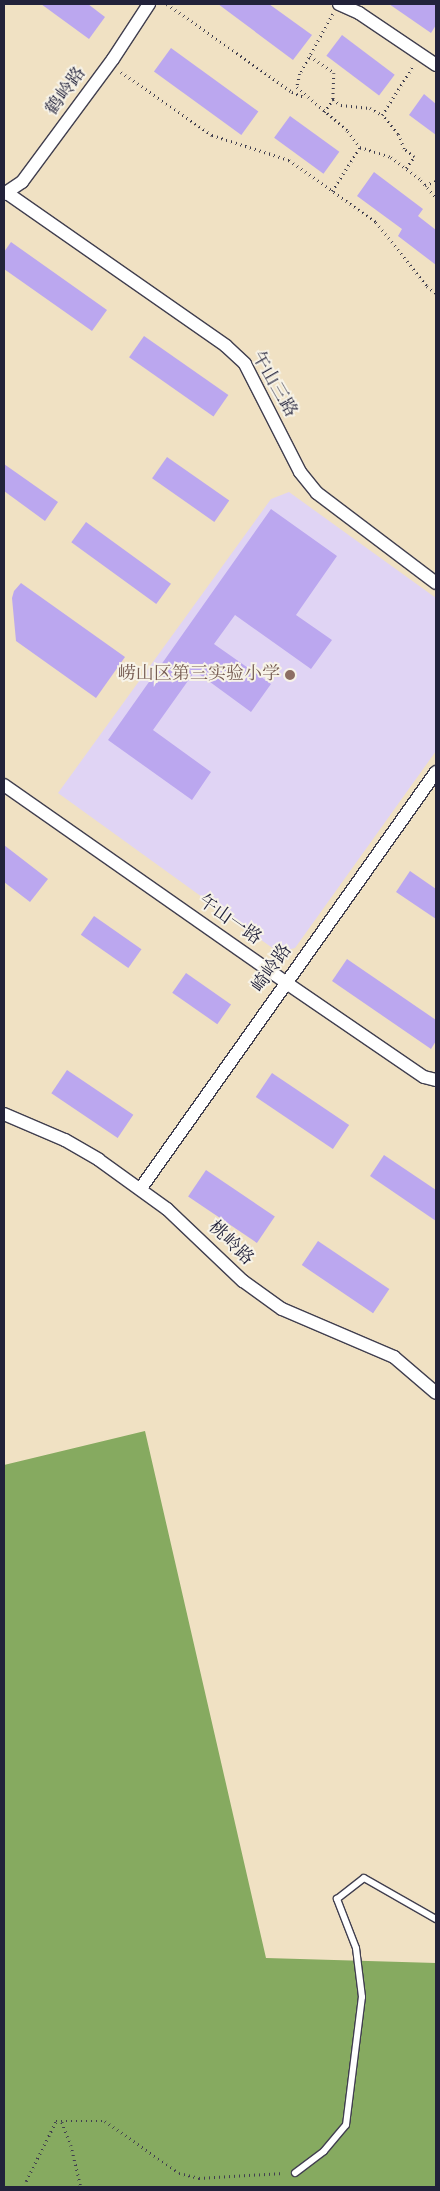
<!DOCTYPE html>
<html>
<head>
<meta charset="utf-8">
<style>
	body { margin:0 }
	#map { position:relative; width:440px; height:2191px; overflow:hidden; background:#f0e1c3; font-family:"Sorts Mill Goudy","Noto Serif SC",serif }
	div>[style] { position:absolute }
	.built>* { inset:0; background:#e0d4f4 }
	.forest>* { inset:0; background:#86aa60 }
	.building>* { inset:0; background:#bba7ef; transform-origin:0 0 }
	.path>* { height:2.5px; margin-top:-1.25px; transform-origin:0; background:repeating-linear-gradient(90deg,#413f4f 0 1px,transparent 0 5px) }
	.roads { filter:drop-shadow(1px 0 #413f4f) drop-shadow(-1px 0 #413f4f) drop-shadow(0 1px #413f4f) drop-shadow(0 -1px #413f4f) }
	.lane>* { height:6px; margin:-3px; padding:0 3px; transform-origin:3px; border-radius:3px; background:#fff }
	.street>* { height:12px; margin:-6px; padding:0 6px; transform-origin:6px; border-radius:6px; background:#fff }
	.dots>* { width:14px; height:14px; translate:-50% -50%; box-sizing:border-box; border:2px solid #f7f3e8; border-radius:50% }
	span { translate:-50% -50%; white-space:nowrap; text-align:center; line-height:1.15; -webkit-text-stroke:4px #f7f3e8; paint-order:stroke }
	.street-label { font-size:18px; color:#22223b }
	.education-label { font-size:18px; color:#785e54 }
	.right { translate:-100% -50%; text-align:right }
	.frame { position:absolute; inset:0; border:5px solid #22223b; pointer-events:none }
</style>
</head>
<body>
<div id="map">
	<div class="built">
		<div style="clip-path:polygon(289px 492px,436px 598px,436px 751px,295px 948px,278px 952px,58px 793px,271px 499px)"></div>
	</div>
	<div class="forest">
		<div style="clip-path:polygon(145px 1431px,266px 1958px,436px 1963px,436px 2187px,4px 2187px,4px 1465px)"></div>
	</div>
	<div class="building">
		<div style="clip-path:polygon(41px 4px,88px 4px,105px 17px,89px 39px)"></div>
		<div style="clip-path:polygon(218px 4px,269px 4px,312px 35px,293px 60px)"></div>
		<div style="clip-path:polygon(389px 4px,436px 4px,436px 25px,431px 33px)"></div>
		<div style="left:342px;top:35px;width:66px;height:26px;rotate:37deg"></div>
		<div style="left:171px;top:48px;width:108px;height:29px;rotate:36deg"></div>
		<div style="clip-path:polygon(424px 94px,436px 104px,436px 135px,409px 115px)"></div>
		<div style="left:290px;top:116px;width:61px;height:27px;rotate:36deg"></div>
		<div style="clip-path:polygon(374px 172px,423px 209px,418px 216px,436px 230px,436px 265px,398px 236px,402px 229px,357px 196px)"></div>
		<div style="clip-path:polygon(11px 242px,107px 310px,92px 331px,4px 269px,4px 252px)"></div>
		<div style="left:144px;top:336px;width:103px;height:26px;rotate:35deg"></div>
		<div style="left:167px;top:457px;width:76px;height:26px;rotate:35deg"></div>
		<div style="clip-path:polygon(4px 464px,58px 502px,45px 521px,4px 491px)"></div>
		<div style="clip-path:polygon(271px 509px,337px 556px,296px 615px,332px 640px,311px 669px,235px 615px,214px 644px,271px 684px,251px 712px,195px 671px,153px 730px,211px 772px,192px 800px,108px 740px)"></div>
		<div style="left:86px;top:522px;width:105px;height:25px;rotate:36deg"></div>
		<div style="clip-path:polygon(21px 583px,125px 657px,96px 698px,16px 641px,12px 598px,14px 591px)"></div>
		<div style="clip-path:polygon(4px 845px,48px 879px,30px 902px,4px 882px)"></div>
		<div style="clip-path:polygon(410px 871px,436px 889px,436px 919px,396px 892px)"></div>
		<div style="left:94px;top:916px;width:58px;height:23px;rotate:35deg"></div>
		<div style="clip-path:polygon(347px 959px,436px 1020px,436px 1041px,431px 1049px,332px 981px)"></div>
		<div style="left:186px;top:973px;width:55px;height:24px;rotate:35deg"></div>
		<div style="left:67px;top:1070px;width:80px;height:28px;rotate:34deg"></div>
		<div style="left:272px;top:1073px;width:93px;height:29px;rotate:34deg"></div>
		<div style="clip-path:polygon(384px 1155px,436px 1190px,436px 1221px,370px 1176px)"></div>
		<div style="left:206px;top:1170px;width:83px;height:32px;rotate:34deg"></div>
		<div style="left:318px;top:1241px;width:86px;height:29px;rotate:34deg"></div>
	</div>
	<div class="path">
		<div style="left:167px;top:4px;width:153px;rotate:35.1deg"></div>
		<div style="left:292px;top:92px;width:13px;rotate:23deg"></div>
		<div style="left:333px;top:14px;width:68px;rotate:118.8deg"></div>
		<div style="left:300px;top:74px;width:13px;rotate:103deg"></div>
		<div style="left:297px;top:87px;width:67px;rotate:40.8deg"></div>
		<div style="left:348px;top:131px;width:20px;rotate:53deg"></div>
		<div style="left:360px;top:147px;width:33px;rotate:18deg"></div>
		<div style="left:391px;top:157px;width:38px;rotate:37deg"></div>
		<div style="left:421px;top:180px;width:23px;rotate:50deg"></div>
		<div style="left:310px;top:56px;width:29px;rotate:35deg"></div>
		<div style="left:334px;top:73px;width:26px;rotate:92deg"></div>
		<div style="left:121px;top:72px;width:111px;rotate:34.7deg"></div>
		<div style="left:212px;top:135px;width:81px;rotate:18deg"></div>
		<div style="left:289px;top:160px;width:107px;rotate:35.5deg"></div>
		<div style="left:376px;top:222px;width:82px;rotate:51.4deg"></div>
		<div style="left:427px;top:286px;width:11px;rotate:38deg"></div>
		<div style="left:324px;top:112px;width:16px;rotate:-55deg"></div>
		<div style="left:333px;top:99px;width:10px;rotate:37deg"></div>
		<div style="left:341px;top:105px;width:29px;rotate:6deg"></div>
		<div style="left:370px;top:108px;width:14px;rotate:30deg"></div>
		<div style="left:406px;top:168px;width:14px;rotate:-54deg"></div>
		<div style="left:414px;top:157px;width:13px;rotate:-141deg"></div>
		<div style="left:404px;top:149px;width:16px;rotate:-112deg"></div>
		<div style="left:398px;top:134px;width:25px;rotate:-130deg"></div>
		<div style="left:382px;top:115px;width:58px;rotate:-57.7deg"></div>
		<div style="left:425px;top:185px;width:12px;rotate:-20deg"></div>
		<div style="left:332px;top:191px;width:52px;rotate:-57.5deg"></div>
		<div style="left:62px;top:2122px;width:25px;rotate:69deg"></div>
		<div style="left:71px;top:2145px;width:43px;rotate:76.6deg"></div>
		<div style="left:27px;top:2187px;width:6px;rotate:-99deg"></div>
		<div style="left:26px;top:2181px;width:67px;rotate:-63.4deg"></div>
		<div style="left:56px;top:2121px;width:49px"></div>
		<div style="left:105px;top:2121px;width:90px;rotate:35.1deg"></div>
		<div style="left:179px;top:2173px;width:21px;rotate:14deg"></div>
		<div style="left:199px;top:2178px;width:85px;rotate:-3.4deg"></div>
	</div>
	<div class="roads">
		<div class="lane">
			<div style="left:295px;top:2173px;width:36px;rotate:-37deg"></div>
			<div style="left:324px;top:2151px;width:34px;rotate:-50deg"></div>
			<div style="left:346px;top:2125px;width:129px;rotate:-82.9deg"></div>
			<div style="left:362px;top:1997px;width:49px;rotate:-97deg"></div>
			<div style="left:356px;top:1948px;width:53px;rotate:-111.2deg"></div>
			<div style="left:337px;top:1899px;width:34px;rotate:-38deg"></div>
			<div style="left:364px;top:1878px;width:83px;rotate:29.7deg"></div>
		</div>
		<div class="street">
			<div style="left:339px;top:4px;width:22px;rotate:24deg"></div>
			<div style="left:359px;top:13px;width:93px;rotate:34deg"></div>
			<div style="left:7px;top:193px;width:267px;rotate:34.9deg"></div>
			<div style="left:226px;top:346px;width:26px;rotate:43deg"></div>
			<div style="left:245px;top:364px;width:121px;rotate:63deg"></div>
			<div style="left:300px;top:472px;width:27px;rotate:51deg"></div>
			<div style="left:317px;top:493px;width:149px;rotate:37.1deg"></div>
			<div style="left:4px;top:194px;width:22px;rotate:-34deg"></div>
			<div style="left:22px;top:182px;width:153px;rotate:-53.5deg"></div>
			<div style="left:113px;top:59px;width:66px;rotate:-56.8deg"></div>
			<div style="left:4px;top:785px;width:343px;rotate:35deg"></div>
			<div style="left:285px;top:982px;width:168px;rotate:34.4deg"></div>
			<div style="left:424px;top:1077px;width:12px;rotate:14deg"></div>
			<div style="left:4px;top:1114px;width:66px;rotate:23.1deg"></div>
			<div style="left:65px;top:1140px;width:39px;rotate:30deg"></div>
			<div style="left:99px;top:1160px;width:84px;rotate:35.8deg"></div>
			<div style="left:167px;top:1209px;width:105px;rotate:43.5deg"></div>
			<div style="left:243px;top:1281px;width:48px;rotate:35.7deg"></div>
			<div style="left:282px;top:1309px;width:122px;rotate:23.2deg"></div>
			<div style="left:394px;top:1357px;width:55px;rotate:40.6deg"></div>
			<div style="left:141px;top:1188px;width:510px;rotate:-54.66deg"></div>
		</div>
	</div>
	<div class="dots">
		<div style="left:290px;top:675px;background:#8d6e63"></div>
	</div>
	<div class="street-label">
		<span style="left:67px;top:92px;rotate:-54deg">鹤岭路</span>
		<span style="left:273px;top:385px;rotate:60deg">午山三路</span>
		<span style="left:229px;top:921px;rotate:35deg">午山一路</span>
		<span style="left:273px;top:969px;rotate:-55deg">崎岭路</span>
		<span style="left:230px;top:1244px;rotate:44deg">桃岭路</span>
	</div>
	<div class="education-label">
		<span class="right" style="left:280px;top:675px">崂山区第三实验小学</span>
	</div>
	<div class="frame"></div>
</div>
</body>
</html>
